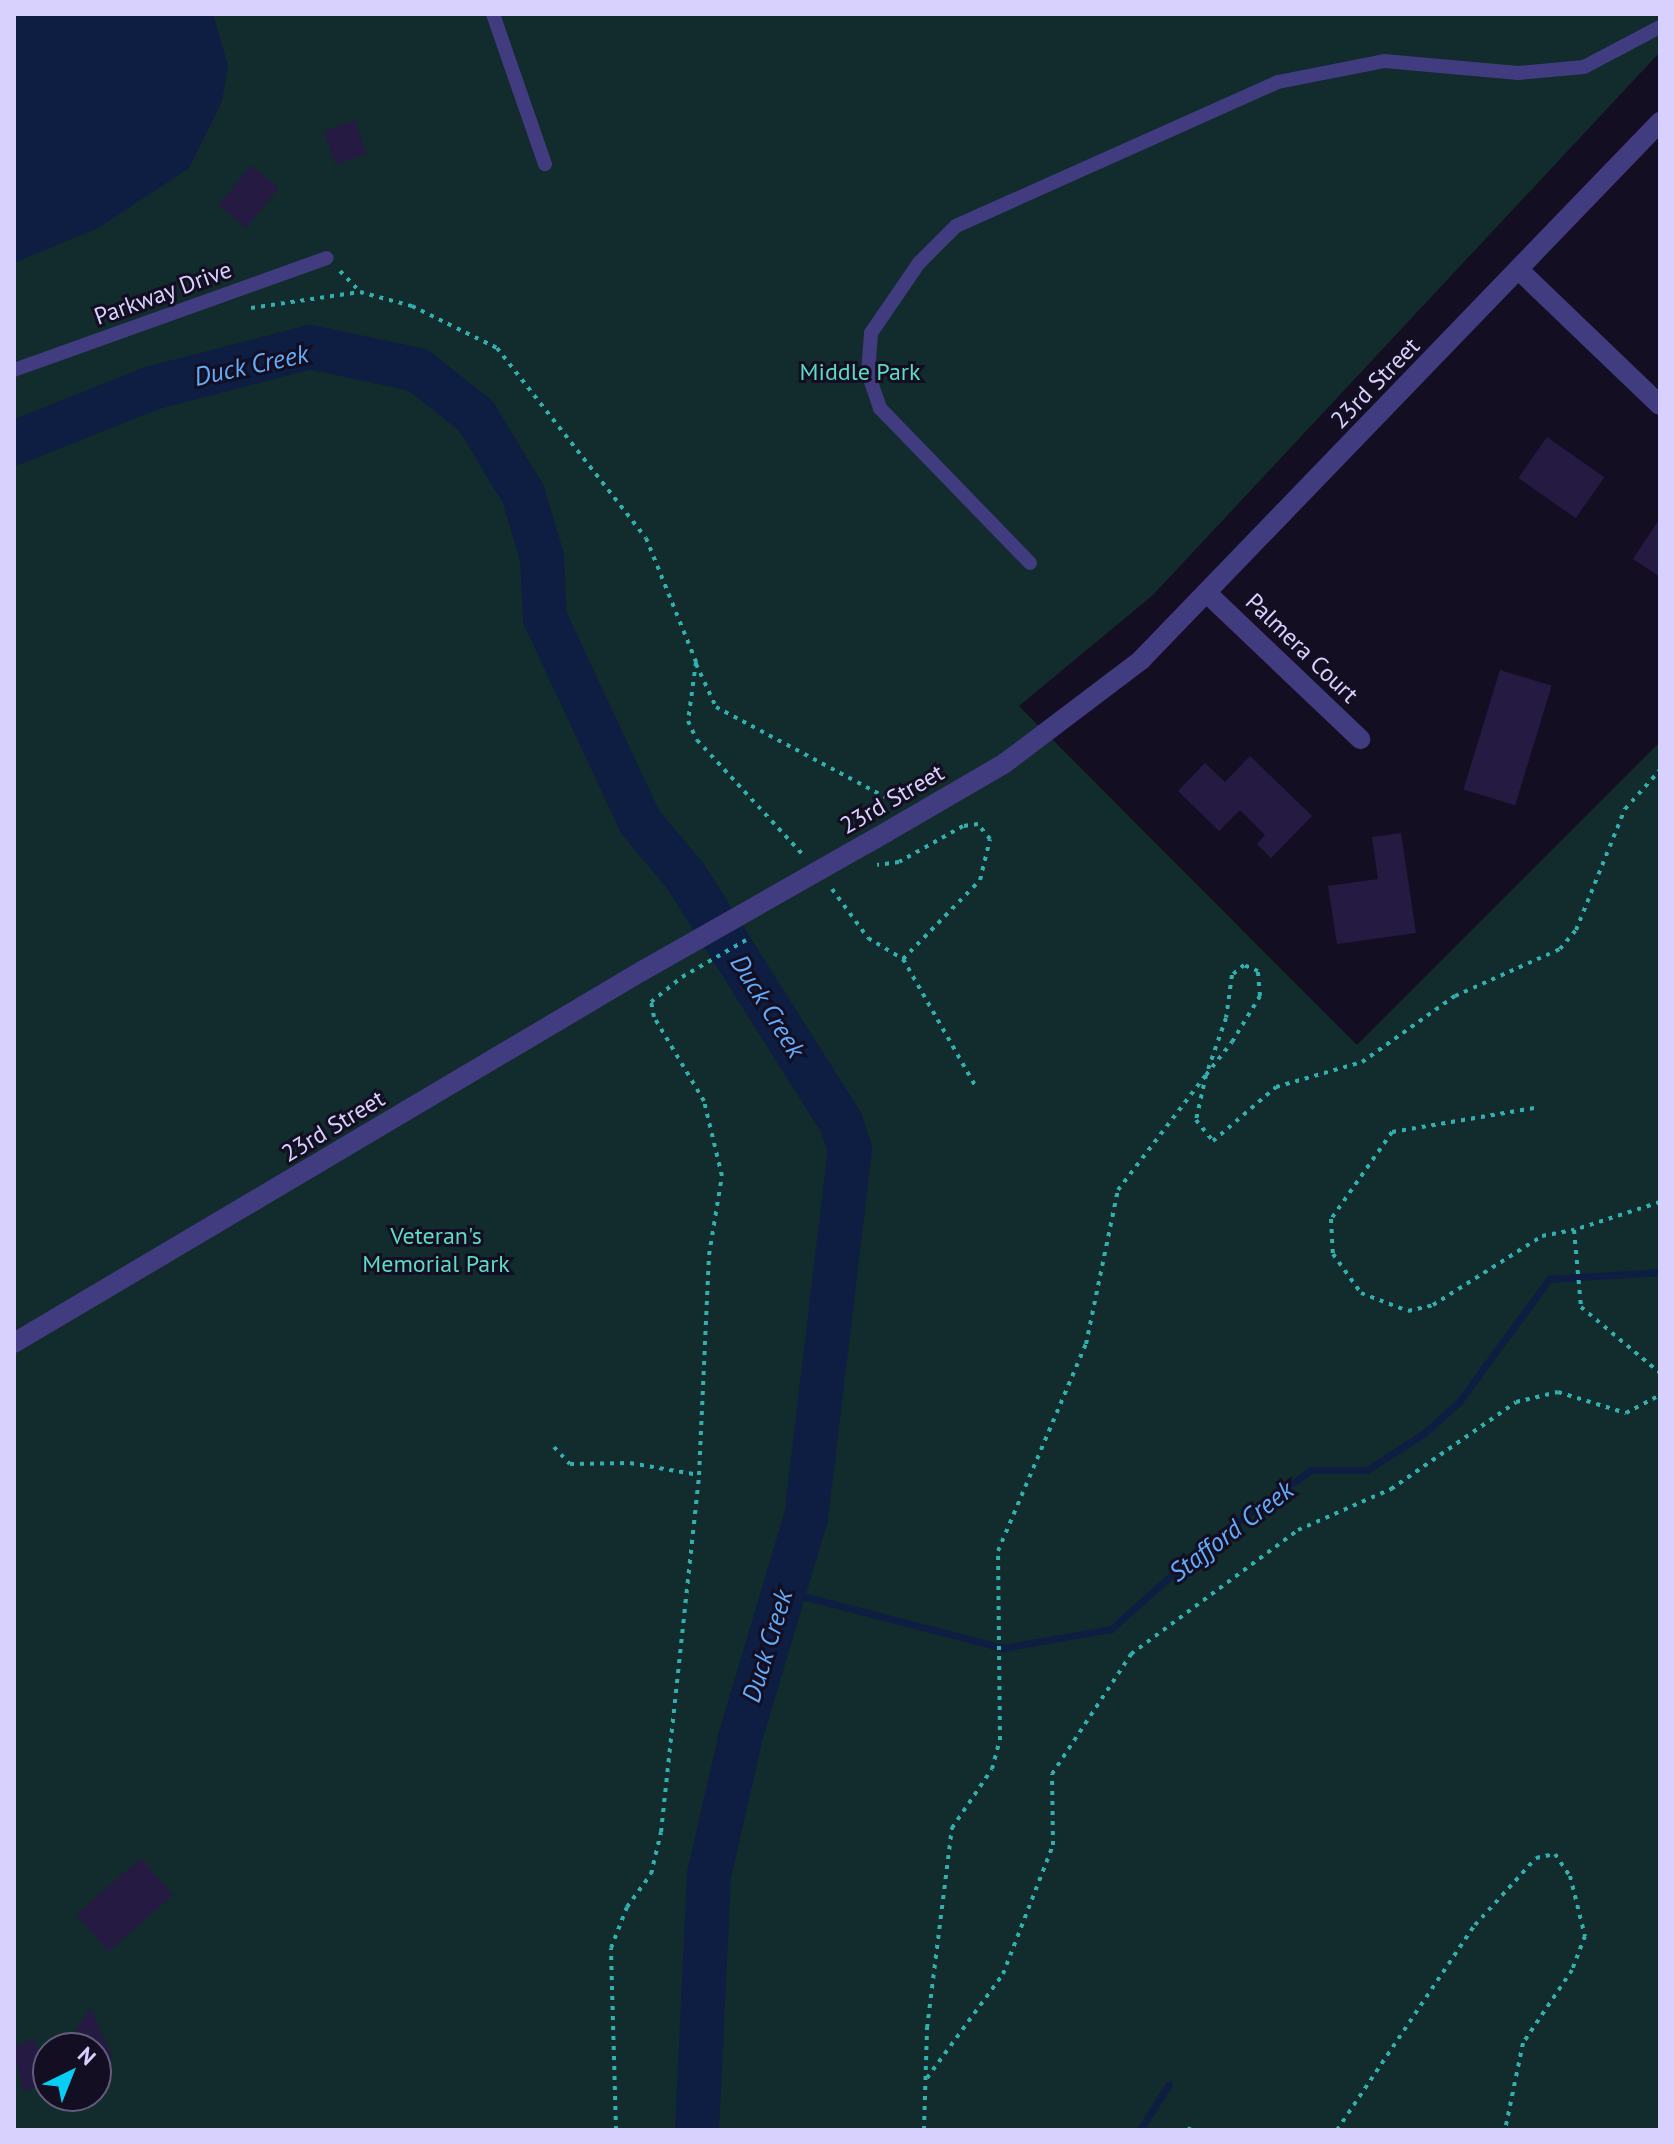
<!DOCTYPE html>
<html>
<head>
<meta charset="utf-8">
<style>
	body { margin:0 }
	#map { position:relative; width:1674px; height:2144px; overflow:hidden; background:#130e22; font-family:"PT Sans",sans-serif }
	div>[style] { position:absolute }
	.green>* { inset:0; background:#122b2c }
	.water>* { inset:0; background:#0d1e42 }
	.stream>* { height:7px; margin:-3.5px; padding:0 3.5px; transform-origin:3.5px; border-radius:3.5px; background:#0d1e42 }
	.river>* { height:44px; margin:-22px; padding:0 22px; transform-origin:22px; border-radius:22px; background:#0d1e42 }
	.building>* { inset:0; background:#251b42; transform-origin:0 0 }
	.path>* { height:4px; margin-top:-2px; transform-origin:0; background:repeating-linear-gradient(90deg,#32b0af 0 4px,transparent 0 10px) }
	.service>* { height:14px; margin:-7px; padding:0 7px; transform-origin:7px; border-radius:7px; background:#413b7f }
	.minor>* { height:20px; margin:-10px; padding:0 10px; transform-origin:10px; border-radius:10px; background:#413b7f }
	.tertiary>* { height:20px; margin:-10px; padding:0 10px; transform-origin:10px; border-radius:10px; background:#413b7f }
	.path-bridge>* { height:4px; margin-top:-2px; transform-origin:0; background:repeating-linear-gradient(90deg,#32b0af 0 4px,transparent 0 10px) }
	.tertiary-bridge>* { height:20px; margin:-10px; padding:0 10px; transform-origin:10px; border-radius:10px; background:#413b7f }
	span { translate:-50% -50%; white-space:nowrap; text-align:center; line-height:1.15; -webkit-text-stroke:6px #130e22; paint-order:stroke }
	.street-label { font-size:24px; color:#d8d1fe }
	.park-label { font-size:24px; color:#5fdbc3 }
	.water-label { font-size:26px; color:#62acfa; font-style:italic }
	.frame { position:absolute; inset:0; border:16px solid #d8d1fe; pointer-events:none }
	.north { position:absolute; left:32px; top:2032px; width:80px; height:80px; box-sizing:border-box; background:#130e22; border:2px solid #625c7a; border-radius:50%; rotate:43deg; font-size:22px; font-weight:700; line-height:32px; text-align:center; color:#d8d1fe }
	.north::after { content:''; display:block; margin:auto; width:28px; height:36px; background:#07cff3; clip-path:polygon(50% 0,100% 100%,50% 72%,0 100%) }
</style>
</head>
<body>
<div id="map">
	<div class="green">
		<div style="clip-path:polygon(evenodd,14px 14px,1660px 14px,1660px 52px,1153px 595px,1019px 706px,1357px 1045px,1660px 742px,1660px 2130px,14px 2130px,14px 14px,48px 2048px,96px 2048px,96px 2096px,48px 2096px,48px 2048px)"></div>
	</div>
	<div class="water">
		<div style="clip-path:polygon(14px 14px,213px 14px,228px 66px,222px 101px,189px 168px,100px 227px,14px 263px)"></div>
	</div>
	<div class="stream">
		<div style="left:787px;top:1592px;width:223px;rotate:14.5deg"></div>
		<div style="left:1003px;top:1648px;width:110px;rotate:-10deg"></div>
		<div style="left:1111px;top:1629px;width:132px;rotate:-41.6deg"></div>
		<div style="left:1210px;top:1541px;width:123px;rotate:-35.1deg"></div>
		<div style="left:1311px;top:1470px;width:56px"></div>
		<div style="left:1367px;top:1470px;width:67px;rotate:-32.7deg"></div>
		<div style="left:1423px;top:1434px;width:48px;rotate:-41.6deg"></div>
		<div style="left:1459px;top:1402px;width:152px;rotate:-53.8deg"></div>
		<div style="left:1549px;top:1279px;width:111px;rotate:-3.6deg"></div>
		<div style="left:1140px;top:2130px;width:54px;rotate:-57.8deg"></div>
	</div>
	<div class="river">
		<div style="left:14px;top:443px;width:149px;rotate:-21.7deg"></div>
		<div style="left:152px;top:388px;width:163px;rotate:-14.5deg"></div>
		<div style="left:310px;top:347px;width:110px;rotate:12deg"></div>
		<div style="left:418px;top:370px;width:74px;rotate:38.4deg"></div>
		<div style="left:476px;top:416px;width:91px;rotate:58.9deg"></div>
		<div style="left:523px;top:494px;width:66px;rotate:73.2deg"></div>
		<div style="left:542px;top:557px;width:61px;rotate:87.2deg"></div>
		<div style="left:545px;top:618px;width:225px;rotate:65deg"></div>
		<div style="left:640px;top:822px;width:72px;rotate:50.1deg"></div>
		<div style="left:686px;top:877px;width:290px;rotate:57.7deg"></div>
		<div style="left:841px;top:1122px;width:28px;rotate:72deg"></div>
		<div style="left:850px;top:1149px;width:371px;rotate:96.8deg"></div>
		<div style="left:806px;top:1517px;width:232px;rotate:106.6deg"></div>
		<div style="left:740px;top:1739px;width:139px;rotate:102.8deg"></div>
		<div style="left:709px;top:1875px;width:255px;rotate:92.7deg"></div>
	</div>
	<div class="building">
		<div style="left:355px;top:120px;width:36px;height:33px;rotate:71deg"></div>
		<div style="left:251px;top:165px;width:36px;height:52px;rotate:39deg"></div>
		<div style="left:1547px;top:437px;width:70px;height:50px;rotate:35deg"></div>
		<div style="clip-path:polygon(1660px 518px,1660px 577px,1633px 559px)"></div>
		<div style="left:1500px;top:670px;width:54px;height:125px;rotate:17deg"></div>
		<div style="clip-path:polygon(1250px 756px,1312px 816px,1271px 858px,1257px 844px,1265px 835px,1240px 810px,1219px 831px,1178px 791px,1205px 763px,1225px 782px)"></div>
		<div style="clip-path:polygon(1401px 833px,1416px 933px,1337px 944px,1328px 886px,1378px 879px,1372px 837px)"></div>
		<div style="left:141px;top:1858px;width:49px;height:86px;rotate:49deg"></div>
		<div style="clip-path:polygon(90px 2008px,113px 2058px,96px 2057px,96px 2048px,64px 2048px)"></div>
		<div style="clip-path:polygon(34px 2038px,48px 2081px,23px 2092px,14px 2047px)"></div>
	</div>
	<div class="path">
		<div style="left:340px;top:271px;width:29px;rotate:46deg"></div>
		<div style="left:251px;top:308px;width:110px;rotate:-8.4deg"></div>
		<div style="left:360px;top:292px;width:54px;rotate:15.1deg"></div>
		<div style="left:412px;top:306px;width:95px;rotate:26.3deg"></div>
		<div style="left:497px;top:348px;width:241px;rotate:51.9deg"></div>
		<div style="left:646px;top:538px;width:134px;rotate:68deg"></div>
		<div style="left:696px;top:662px;width:60px;rotate:97.7deg"></div>
		<div style="left:688px;top:721px;width:21px;rotate:65deg"></div>
		<div style="left:697px;top:740px;width:156px;rotate:47.3deg"></div>
		<div style="left:696px;top:664px;width:47px;rotate:65.1deg"></div>
		<div style="left:716px;top:707px;width:191px;rotate:28deg"></div>
		<div style="left:832px;top:889px;width:61px;rotate:53.7deg"></div>
		<div style="left:868px;top:938px;width:41px;rotate:31deg"></div>
		<div style="left:903px;top:959px;width:110px;rotate:-45.7deg"></div>
		<div style="left:980px;top:880px;width:42px;rotate:-76.3deg"></div>
		<div style="left:990px;top:839px;width:19px;rotate:-129deg"></div>
		<div style="left:978px;top:824px;width:15px;rotate:172deg"></div>
		<div style="left:963px;top:826px;width:73px;rotate:150.6deg"></div>
		<div style="left:899px;top:862px;width:22px;rotate:172deg"></div>
		<div style="left:903px;top:959px;width:145px;rotate:60.3deg"></div>
		<div style="left:1534px;top:1108px;width:144px;rotate:170.4deg"></div>
		<div style="left:1392px;top:1132px;width:106px;rotate:125deg"></div>
		<div style="left:1331px;top:1219px;width:35px;rotate:87deg"></div>
		<div style="left:1333px;top:1254px;width:48px;rotate:54.3deg"></div>
		<div style="left:1361px;top:1293px;width:50px;rotate:21deg"></div>
		<div style="left:1408px;top:1311px;width:26px;rotate:-13deg"></div>
		<div style="left:1433px;top:1305px;width:129px;rotate:-32.3deg"></div>
		<div style="left:1542px;top:1236px;width:33px;rotate:-11deg"></div>
		<div style="left:1660px;top:1202px;width:90px;rotate:162deg"></div>
		<div style="left:1574px;top:1230px;width:77px;rotate:84.8deg"></div>
		<div style="left:1581px;top:1307px;width:103px;rotate:39.9deg"></div>
		<div style="left:554px;top:1447px;width:23px;rotate:47deg"></div>
		<div style="left:570px;top:1464px;width:60px;rotate:-1deg"></div>
		<div style="left:630px;top:1463px;width:70px;rotate:9.9deg"></div>
		<div style="left:927px;top:2078px;width:129px;rotate:-53.8deg"></div>
		<div style="left:1003px;top:1974px;width:138px;rotate:-68.8deg"></div>
		<div style="left:1053px;top:1845px;width:71px;rotate:-90.8deg"></div>
		<div style="left:1052px;top:1774px;width:144px;rotate:-56.6deg"></div>
		<div style="left:1131px;top:1654px;width:208px;rotate:-36.6deg"></div>
		<div style="left:1298px;top:1530px;width:102px;rotate:-23.8deg"></div>
		<div style="left:1391px;top:1489px;width:152px;rotate:-34.8deg"></div>
		<div style="left:1516px;top:1402px;width:43px;rotate:-13.4deg"></div>
		<div style="left:1558px;top:1392px;width:71px;rotate:17.2deg"></div>
		<div style="left:1626px;top:1413px;width:38px;rotate:-28deg"></div>
		<div style="left:616px;top:2130px;width:182px;rotate:-91.6deg"></div>
		<div style="left:611px;top:1948px;width:44px;rotate:-68.7deg"></div>
		<div style="left:627px;top:1907px;width:41px;rotate:-54deg"></div>
		<div style="left:651px;top:1874px;width:43px;rotate:-76.6deg"></div>
		<div style="left:661px;top:1832px;width:359px;rotate:-83.9deg"></div>
		<div style="left:699px;top:1475px;width:220px;rotate:-87.4deg"></div>
		<div style="left:709px;top:1255px;width:80px;rotate:-80.7deg"></div>
		<div style="left:722px;top:1176px;width:77px;rotate:-103.5deg"></div>
		<div style="left:704px;top:1101px;width:98px;rotate:-120.8deg"></div>
		<div style="left:654px;top:1017px;width:15px;rotate:-101deg"></div>
		<div style="left:651px;top:1002px;width:40px;rotate:-39deg"></div>
		<div style="left:924px;top:2130px;width:102px;rotate:-88.3deg"></div>
		<div style="left:927px;top:2028px;width:202px;rotate:-82.9deg"></div>
		<div style="left:952px;top:1828px;width:71px;rotate:-55.9deg"></div>
		<div style="left:992px;top:1769px;width:30px;rotate:-75deg"></div>
		<div style="left:1000px;top:1740px;width:189px;rotate:-90.6deg"></div>
		<div style="left:998px;top:1551px;width:225px;rotate:-67deg"></div>
		<div style="left:1086px;top:1344px;width:157px;rotate:-78.3deg"></div>
		<div style="left:1118px;top:1190px;width:145px;rotate:-52.6deg"></div>
		<div style="left:1206px;top:1075px;width:42px;rotate:-51.8deg"></div>
		<div style="left:1232px;top:1042px;width:54px;rotate:-58.7deg"></div>
		<div style="left:1260px;top:996px;width:25px;rotate:-95deg"></div>
		<div style="left:1258px;top:971px;width:15px;rotate:-157deg"></div>
		<div style="left:1244px;top:965px;width:16px;rotate:140deg"></div>
		<div style="left:1232px;top:975px;width:43px;rotate:97.9deg"></div>
		<div style="left:1226px;top:1018px;width:60px;rotate:109.3deg"></div>
		<div style="left:1206px;top:1075px;width:46px;rotate:102.5deg"></div>
		<div style="left:1196px;top:1120px;width:27px;rotate:51deg"></div>
		<div style="left:1213px;top:1141px;width:83px;rotate:-40.6deg"></div>
		<div style="left:1276px;top:1087px;width:90px;rotate:-16.2deg"></div>
		<div style="left:1362px;top:1062px;width:114px;rotate:-35.4deg"></div>
		<div style="left:1455px;top:996px;width:115px;rotate:-24.1deg"></div>
		<div style="left:1560px;top:949px;width:25px;rotate:-50deg"></div>
		<div style="left:1576px;top:930px;width:131px;rotate:-68deg"></div>
		<div style="left:1625px;top:809px;width:52px;rotate:-48.1deg"></div>
		<div style="left:1189px;top:2130px;width:3px;rotate:-72deg"></div>
		<div style="left:1337px;top:2130px;width:247px;rotate:-56.1deg"></div>
		<div style="left:1475px;top:1925px;width:91px;rotate:-47.7deg"></div>
		<div style="left:1536px;top:1858px;width:19px;rotate:-12deg"></div>
		<div style="left:1555px;top:1854px;width:27px;rotate:56deg"></div>
		<div style="left:1570px;top:1876px;width:62px;rotate:76deg"></div>
		<div style="left:1585px;top:1936px;width:36px;rotate:111deg"></div>
		<div style="left:1572px;top:1970px;width:88px;rotate:123.9deg"></div>
		<div style="left:1523px;top:2043px;width:89px;rotate:101.7deg"></div>
	</div>
	<div class="service">
		<div style="left:493px;top:14px;width:159px;rotate:70.9deg"></div>
		<div style="left:14px;top:370px;width:332px;rotate:-19.7deg"></div>
		<div style="left:1030px;top:563px;width:216px;rotate:-134.1deg"></div>
		<div style="left:880px;top:408px;width:37px;rotate:-109deg"></div>
		<div style="left:868px;top:373px;width:40px;rotate:-85.7deg"></div>
		<div style="left:871px;top:333px;width:85px;rotate:-55.6deg"></div>
		<div style="left:919px;top:263px;width:52px;rotate:-45deg"></div>
		<div style="left:956px;top:226px;width:353px;rotate:-24.1deg"></div>
		<div style="left:1278px;top:82px;width:108px;rotate:-11.2deg"></div>
		<div style="left:1384px;top:61px;width:135px;rotate:5.1deg"></div>
		<div style="left:1518px;top:73px;width:66px;rotate:-5.2deg"></div>
		<div style="left:1584px;top:67px;width:86px;rotate:-27.8deg"></div>
	</div>
	<div class="minor">
		<div style="left:1519px;top:270px;width:195px;rotate:43.8deg"></div>
		<div style="left:1209px;top:595px;width:209px;rotate:43.6deg"></div>
	</div>
	<div class="tertiary">
		<div style="left:866px;top:844px;width:161px;rotate:-30.2deg"></div>
		<div style="left:1005px;top:763px;width:171px;rotate:-37.1deg"></div>
		<div style="left:1141px;top:660px;width:748px;rotate:-46.03deg"></div>
		<div style="left:14px;top:1343px;width:730px;rotate:-30.64deg"></div>
	</div>
	<div class="path-bridge">
		<div style="left:682px;top:977px;width:74px;rotate:-30deg"></div>
	</div>
	<div class="tertiary-bridge">
		<div style="left:642px;top:971px;width:257px;rotate:-29.6deg"></div>
	</div>
	<div class="street-label">
		<span style="left:163px;top:293px;rotate:-20deg">Parkway Drive</span>
		<span style="left:1375px;top:383px;rotate:-46deg">23rd Street</span>
		<span style="left:1302px;top:648px;rotate:44deg">Palmera Court</span>
		<span style="left:892px;top:799px;rotate:-30deg">23rd Street</span>
		<span style="left:333px;top:1126px;rotate:-31deg">23rd Street</span>
	</div>
	<div class="park-label">
		<span style="left:860px;top:372px">Middle Park</span>
		<span style="left:436px;top:1250px">Veteran's<br>Memorial Park</span>
	</div>
	<div class="water-label">
		<span style="left:251px;top:365px;rotate:-12deg">Duck Creek</span>
		<span style="left:768px;top:1006px;rotate:58deg">Duck Creek</span>
		<span style="left:1231px;top:1531px;rotate:-37deg">Stafford Creek</span>
		<span style="left:767px;top:1646px;rotate:-73deg">Duck Creek</span>
	</div>
	<div class="frame"></div>
	<div class="north">N</div>
</div>
</body>
</html>
